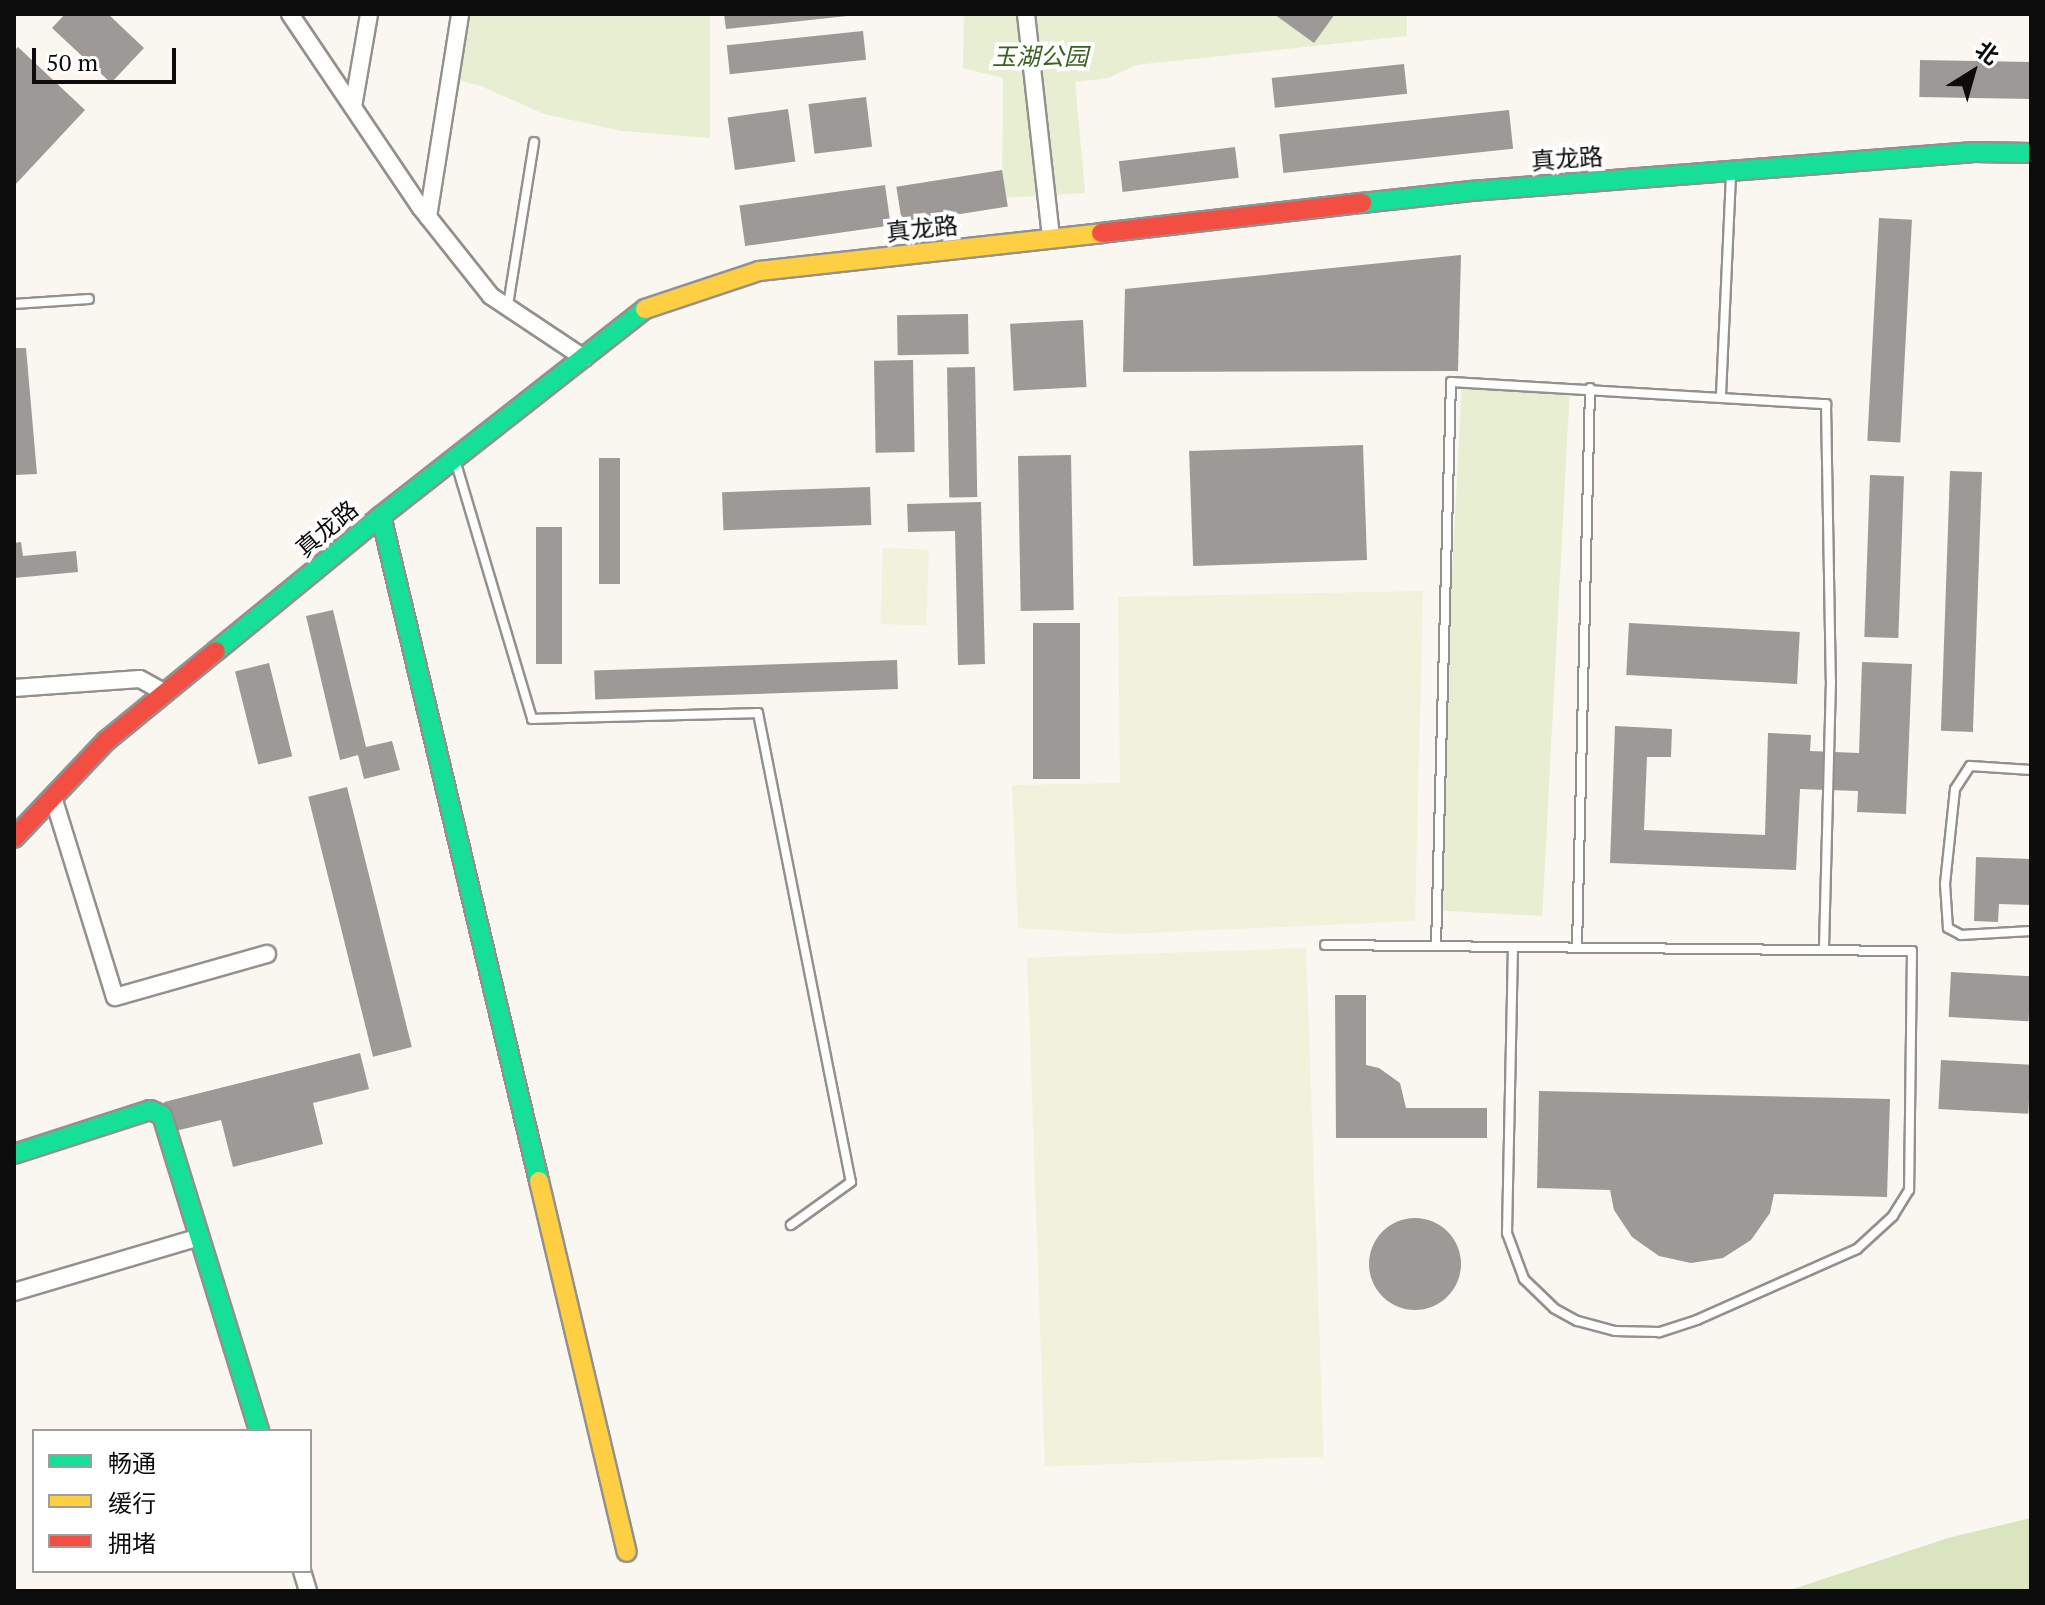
<!DOCTYPE html>
<html>
<head>
<meta charset="utf-8">
<style>
	body { margin:0 }
	#map { position:relative; width:2045px; height:1605px; overflow:hidden; background:#faf6f0; font-family:"PT Serif","Noto Sans SC",serif }
	div>[style] { position:absolute }
	.green>* { inset:0; background:#e8eed1; transform-origin:0 0 }
	.forest>* { inset:0; background:#dae5bf }
	.pitch>* { inset:0; background:#f1f2db; transform-origin:0 0 }
	.building>* { inset:0; background:#9c9996; transform-origin:0 0 }
	.round { border-radius:50% }
	.roads { filter:drop-shadow(2px 0 #93918f) drop-shadow(-2px 0 #93918f) drop-shadow(0 2px #93918f) drop-shadow(0 -2px #93918f) }
	.lane>* { height:8px; margin:-4px; padding:0 4px; transform-origin:4px; border-radius:4px; background:#fefefd }
	.street>* { height:16px; margin:-8px; padding:0 8px; transform-origin:8px; border-radius:8px; background:#fefefd }
	.fast>* { height:18px; margin:-9px; padding:0 9px; transform-origin:9px; border-radius:9px; background:#16e098 }
	.slow>* { height:18px; margin:-9px; padding:0 9px; transform-origin:9px; border-radius:9px; background:#ffcf43 }
	.jam>* { height:18px; margin:-9px; padding:0 9px; transform-origin:9px; border-radius:9px; background:#f24e42 }
	span { translate:-50% -50%; white-space:nowrap; text-align:center; line-height:1.15; -webkit-text-stroke:8px #fff; paint-order:stroke }
	.park-label { font-size:24px; color:#39611f; font-style:italic }
	.street-label { font-size:24px; color:#0c0c0c }
	.frame { position:absolute; inset:0; border:16px solid #0c0c0c; pointer-events:none }
	.legend { position:absolute; left:32px; top:1429px; width:280px; height:144px; box-sizing:border-box; background:#fff; border:2px solid #9e9e9e; margin:0; padding:10px 14px; list-style:none; font-size:24px; color:#0c0c0c }
	.legend li { display:flex; align-items:center; gap:16px; height:40px }
	.legend b { width:40px; border:2px solid #9e9e9e }
	.north { position:absolute; left:1933px; top:32px; width:80px; height:80px; -webkit-text-stroke:6px #fff; paint-order:stroke; rotate:37deg; font-size:22px; font-weight:700; line-height:32px; text-align:center; color:#0c0c0c }
	.north::after { content:''; display:block; margin:auto; width:28px; height:36px; background:#0c0c0c; clip-path:polygon(50% 0,100% 100%,50% 72%,0 100%) }
	.scale { position:absolute; left:32px; top:48px; width:144px; height:36px; box-sizing:border-box; border:4px solid #0c0c0c; border-top:0; padding-left:10px; font-size:24px; line-height:28px; white-space:nowrap; color:#0c0c0c; -webkit-text-stroke:6px #fff; paint-order:stroke }
</style>
</head>
<body>
<div id="map">
	<div class="green">
		<div style="clip-path:polygon(462px 14px,710px 14px,710px 138px,622px 131px,544px 114px,481px 86px,451px 78px)"></div>
		<div style="clip-path:polygon(964px 14px,1407px 14px,1407px 36px,1136px 65px,1108px 78px,1075px 82px,1085px 193px,1002px 198px,1003px 78px,963px 68px)"></div>
		<div style="left:1462px;top:382px;width:108px;height:529px;rotate:3deg"></div>
	</div>
	<div class="forest">
		<div style="clip-path:polygon(2031px 1518px,2031px 1591px,1787px 1591px,1948px 1538px)"></div>
	</div>
	<div class="pitch">
		<div style="left:883px;top:548px;width:46px;height:76px;rotate:2deg"></div>
		<div style="clip-path:polygon(1423px 591px,1415px 921px,1122px 934px,1018px 928px,1012px 785px,1120px 783px,1118px 597px)"></div>
		<div style="left:1306px;top:948px;width:509px;height:279px;rotate:88deg"></div>
	</div>
	<div class="building">
		<div style="clip-path:polygon(65px 14px,108px 14px,144px 48px,111px 83px,52px 28px)"></div>
		<div style="clip-path:polygon(724px 14px,847px 14px,847px 16px,726px 29px)"></div>
		<div style="clip-path:polygon(1274px 14px,1335px 14px,1314px 43px)"></div>
		<div style="left:863px;top:31px;width:29px;height:137px;rotate:84deg"></div>
		<div style="clip-path:polygon(18px 47px,85px 110px,14px 186px,14px 51px)"></div>
		<div style="left:1920px;top:60px;width:111px;height:37px;rotate:1deg"></div>
		<div style="left:1404px;top:64px;width:30px;height:133px;rotate:84deg"></div>
		<div style="left:866px;top:97px;width:50px;height:58px;rotate:83deg"></div>
		<div style="left:788px;top:109px;width:53px;height:61px;rotate:82deg"></div>
		<div style="left:1509px;top:110px;width:39px;height:231px;rotate:84deg"></div>
		<div style="left:1235px;top:147px;width:31px;height:117px;rotate:83deg"></div>
		<div style="left:1002px;top:170px;width:37px;height:107px;rotate:81deg"></div>
		<div style="left:885px;top:185px;width:41px;height:147px;rotate:82deg"></div>
		<div style="left:1879px;top:218px;width:33px;height:223px;rotate:3deg"></div>
		<div style="clip-path:polygon(1461px 255px,1458px 371px,1123px 372px,1125px 289px)"></div>
		<div style="left:968px;top:314px;width:40px;height:71px;rotate:89deg"></div>
		<div style="left:1083px;top:320px;width:67px;height:73px;rotate:87deg"></div>
		<div style="clip-path:polygon(14px 348px,26px 348px,37px 474px,14px 475px)"></div>
		<div style="left:913px;top:360px;width:92px;height:39px;rotate:89deg"></div>
		<div style="left:975px;top:367px;width:130px;height:28px;rotate:89deg"></div>
		<div style="left:1363px;top:445px;width:115px;height:174px;rotate:88deg"></div>
		<div style="left:1071px;top:455px;width:155px;height:53px;rotate:89deg"></div>
		<div style="left:599px;top:458px;width:21px;height:126px"></div>
		<div style="left:1950px;top:471px;width:32px;height:260px;rotate:2deg"></div>
		<div style="left:1870px;top:475px;width:34px;height:162px;rotate:2deg"></div>
		<div style="left:870px;top:487px;width:38px;height:148px;rotate:88deg"></div>
		<div style="clip-path:polygon(981px 502px,985px 664px,958px 665px,955px 531px,908px 532px,907px 504px)"></div>
		<div style="left:536px;top:527px;width:26px;height:137px"></div>
		<div style="clip-path:polygon(21px 542px,23px 556px,76px 551px,78px 572px,14px 578px,14px 543px)"></div>
		<div style="clip-path:polygon(333px 610px,366px 747px,392px 741px,400px 770px,364px 779px,358px 755px,340px 760px,306px 616px)"></div>
		<div style="left:1033px;top:623px;width:47px;height:156px"></div>
		<div style="left:1629px;top:623px;width:171px;height:52px;rotate:3deg"></div>
		<div style="left:897px;top:660px;width:29px;height:303px;rotate:88deg"></div>
		<div style="clip-path:polygon(1862px 662px,1912px 664px,1906px 814px,1857px 812px,1858px 791px,1800px 789px,1796px 870px,1610px 863px,1615px 726px,1672px 729px,1671px 757px,1647px 757px,1644px 830px,1765px 835px,1768px 733px,1811px 735px,1810px 751px,1859px 753px)"></div>
		<div style="left:269px;top:663px;width:96px;height:35px;rotate:76deg"></div>
		<div style="left:347px;top:787px;width:268px;height:40px;rotate:76deg"></div>
		<div style="clip-path:polygon(1976px 857px,2031px 859px,2031px 905px,1999px 904px,1998px 922px,1974px 921px)"></div>
		<div style="left:1951px;top:972px;width:80px;height:45px;rotate:3deg"></div>
		<div style="clip-path:polygon(1335px 995px,1366px 995px,1366px 1065px,1379px 1068px,1400px 1083px,1406px 1108px,1487px 1108px,1487px 1138px,1336px 1138px)"></div>
		<div style="clip-path:polygon(360px 1053px,369px 1089px,313px 1103px,323px 1144px,233px 1167px,221px 1120px,171px 1132px,164px 1102px)"></div>
		<div style="left:1941px;top:1060px;width:90px;height:49px;rotate:3deg"></div>
		<div style="clip-path:polygon(1539px 1091px,1890px 1099px,1887px 1197px,1774px 1194px,1770px 1213px,1751px 1240px,1723px 1258px,1691px 1263px,1659px 1256px,1632px 1237px,1614px 1210px,1610px 1190px,1537px 1188px)"></div>
		<div class="round" style="left:1369px;top:1218px;width:92px;height:92px"></div>
	</div>
	<div class="roads">
		<div class="lane">
			<div style="left:14px;top:304px;width:75px;rotate:-3.8deg"></div>
			<div style="left:508px;top:305px;width:165px;rotate:-80.9deg"></div>
			<div style="left:1721px;top:395px;width:223px;rotate:-87.4deg"></div>
			<div style="left:455px;top:460px;width:270px;rotate:73.4deg"></div>
			<div style="left:532px;top:719px;width:226px;rotate:-1.5deg"></div>
			<div style="left:758px;top:713px;width:478px;rotate:78.8deg"></div>
			<div style="left:851px;top:1182px;width:74px;rotate:144.4deg"></div>
			<div style="left:2031px;top:770px;width:61px;rotate:-176.2deg"></div>
			<div style="left:1970px;top:766px;width:27px;rotate:123deg"></div>
			<div style="left:1955px;top:789px;width:96px;rotate:96deg"></div>
			<div style="left:1945px;top:884px;width:44px;rotate:86.1deg"></div>
			<div style="left:1948px;top:928px;width:15px;rotate:28deg"></div>
			<div style="left:1961px;top:935px;width:70px;rotate:-3.3deg"></div>
			<div style="left:1325px;top:945px;width:587px;rotate:0.59deg"></div>
			<div style="left:1912px;top:951px;width:239px;rotate:90.7deg"></div>
			<div style="left:1909px;top:1190px;width:31px;rotate:122deg"></div>
			<div style="left:1893px;top:1216px;width:49px;rotate:137.5deg"></div>
			<div style="left:1857px;top:1249px;width:175px;rotate:156.1deg"></div>
			<div style="left:1697px;top:1320px;width:40px;rotate:162deg"></div>
			<div style="left:1659px;top:1332px;width:44px;rotate:-178.7deg"></div>
			<div style="left:1615px;top:1331px;width:39px;rotate:-165deg"></div>
			<div style="left:1577px;top:1321px;width:26px;rotate:-151deg"></div>
			<div style="left:1554px;top:1308px;width:42px;rotate:-136deg"></div>
			<div style="left:1524px;top:1279px;width:49px;rotate:-110.3deg"></div>
			<div style="left:1507px;top:1233px;width:286px;rotate:-88.8deg"></div>
			<div style="left:1436px;top:946px;width:564px;rotate:-88.48deg"></div>
			<div style="left:1451px;top:382px;width:376px;rotate:3.4deg"></div>
			<div style="left:1826px;top:404px;width:276px;rotate:89deg"></div>
			<div style="left:1831px;top:680px;width:270px;rotate:91.5deg"></div>
			<div style="left:1577px;top:948px;width:560px;rotate:-88.67deg"></div>
		</div>
		<div class="street">
			<div style="left:290px;top:14px;width:234px;rotate:56deg"></div>
			<div style="left:421px;top:208px;width:112px;rotate:51.5deg"></div>
			<div style="left:491px;top:296px;width:112px;rotate:33.7deg"></div>
			<div style="left:1026px;top:14px;width:225px;rotate:83.6deg"></div>
			<div style="left:353px;top:107px;width:94px;rotate:-80.2deg"></div>
			<div style="left:428px;top:217px;width:206px;rotate:-81deg"></div>
			<div style="left:14px;top:688px;width:126px;rotate:-4.1deg"></div>
			<div style="left:140px;top:679px;width:29px;rotate:29deg"></div>
			<div style="left:53px;top:797px;width:209px;rotate:72.8deg"></div>
			<div style="left:115px;top:997px;width:158px;rotate:-15.8deg"></div>
			<div style="left:14px;top:1292px;width:194px;rotate:-16.5deg"></div>
			<div style="left:302px;top:1571px;width:21px;rotate:73deg"></div>
		</div>
		<div class="fast">
			<div style="left:1362px;top:203px;width:110px;rotate:-6.3deg"></div>
			<div style="left:1471px;top:191px;width:505px;rotate:-4.43deg"></div>
			<div style="left:1974px;top:152px;width:57px;rotate:1deg"></div>
			<div style="left:381px;top:516px;width:684px;rotate:76.63deg"></div>
			<div style="left:216px;top:651px;width:213px;rotate:-39.3deg"></div>
			<div style="left:381px;top:516px;width:335px;rotate:-38.1deg"></div>
			<div style="left:14px;top:1154px;width:143px;rotate:-17.9deg"></div>
			<div style="left:150px;top:1110px;width:13px;rotate:23deg"></div>
			<div style="left:162px;top:1115px;width:331px;rotate:72.9deg"></div>
		</div>
		<div class="slow">
			<div style="left:645px;top:309px;width:120px;rotate:-18.4deg"></div>
			<div style="left:759px;top:271px;width:344px;rotate:-6.3deg"></div>
			<div style="left:539px;top:1181px;width:381px;rotate:76.7deg"></div>
		</div>
		<div class="jam">
			<div style="left:1101px;top:233px;width:263px;rotate:-6.6deg"></div>
			<div style="left:14px;top:838px;width:134px;rotate:-46.5deg"></div>
			<div style="left:106px;top:741px;width:142px;rotate:-39.3deg"></div>
		</div>
	</div>
	<div class="park-label">
		<span style="left:1040px;top:57px">玉湖公园</span>
	</div>
	<div class="street-label">
		<span style="left:1567px;top:159px;rotate:-4deg">真龙路</span>
		<span style="left:922px;top:229px;rotate:-6deg">真龙路</span>
		<span style="left:327px;top:529px;rotate:-40deg">真龙路</span>
	</div>
	<div class="frame"></div>
	<ul class="legend">
	<li><b style="height:10px;background:#16e098"></b>畅通</li>
	<li><b style="height:10px;background:#ffcf43"></b>缓行</li>
	<li><b style="height:10px;background:#f24e42"></b>拥堵</li>
	</ul>
	<div class="north">北</div>
	<div class="scale">50 m</div>
</div>
</body>
</html>
